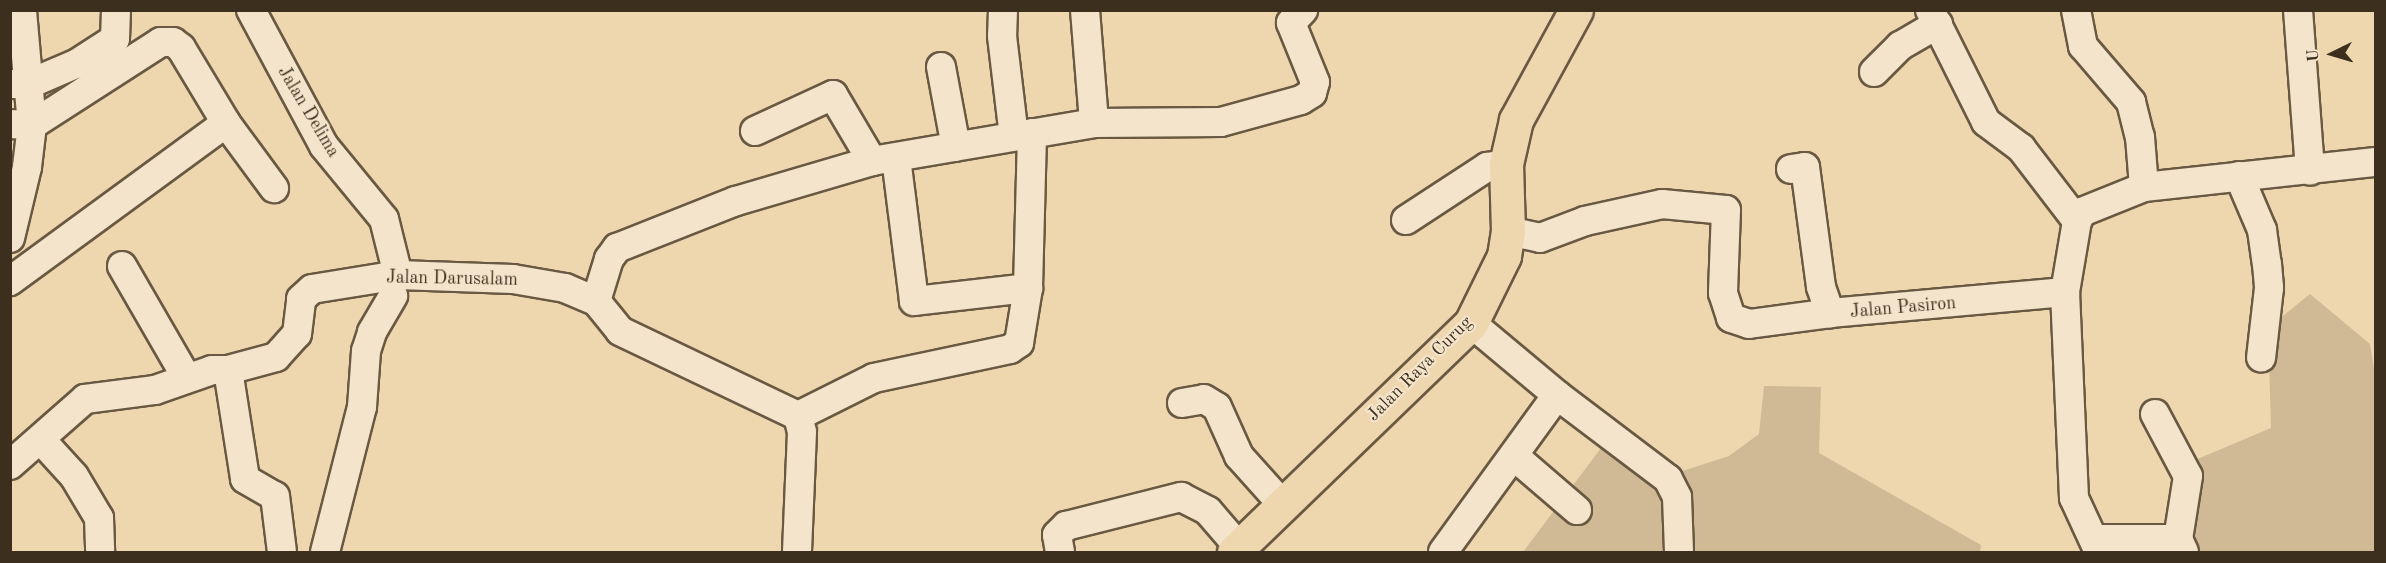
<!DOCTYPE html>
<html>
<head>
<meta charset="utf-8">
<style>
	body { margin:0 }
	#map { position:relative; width:2386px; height:563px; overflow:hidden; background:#eed6af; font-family:"Old Standard TT",serif }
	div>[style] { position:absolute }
	.green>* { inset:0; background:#d0ba96 }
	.roads { filter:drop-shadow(2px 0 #695942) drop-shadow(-2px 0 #695942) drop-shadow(0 2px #695942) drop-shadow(0 -2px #695942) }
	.minor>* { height:28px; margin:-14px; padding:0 14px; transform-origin:14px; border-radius:14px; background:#f4e4cb }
	.major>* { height:33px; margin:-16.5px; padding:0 16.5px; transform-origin:16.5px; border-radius:16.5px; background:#eed6af }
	span { translate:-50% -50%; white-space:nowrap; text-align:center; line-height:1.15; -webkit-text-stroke:4.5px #f4e4cb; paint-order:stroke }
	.street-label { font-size:18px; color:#3d2f1d }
	.frame { position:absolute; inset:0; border:12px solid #3d2f1d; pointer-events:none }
	.north { position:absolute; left:2302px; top:24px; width:60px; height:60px; -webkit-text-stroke:4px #f4e4cb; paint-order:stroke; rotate:265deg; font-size:16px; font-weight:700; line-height:24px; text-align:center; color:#3d2f1d }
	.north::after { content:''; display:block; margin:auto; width:21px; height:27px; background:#3d2f1d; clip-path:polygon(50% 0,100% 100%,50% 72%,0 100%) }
</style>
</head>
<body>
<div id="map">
	<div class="green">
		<div style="clip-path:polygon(2310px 294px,2370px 344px,2376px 382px,2375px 552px,2189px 552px,2188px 463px,2271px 428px,2268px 328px)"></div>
		<div style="clip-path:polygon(1764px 386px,1821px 387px,1819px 453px,1981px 545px,1980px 552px,1523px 552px,1607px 440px,1667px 476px,1729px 456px,1759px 434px)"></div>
	</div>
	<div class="roads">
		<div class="minor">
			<div style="left:251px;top:10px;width:154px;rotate:61.8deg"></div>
			<div style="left:324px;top:146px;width:94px;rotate:50.6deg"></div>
			<div style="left:384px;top:219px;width:58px;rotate:76deg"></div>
			<div style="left:1003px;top:10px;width:26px;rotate:92deg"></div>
			<div style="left:1002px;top:36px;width:101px;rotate:83.2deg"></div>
			<div style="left:1085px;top:10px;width:113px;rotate:85.4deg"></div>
			<div style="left:1930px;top:10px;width:125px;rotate:63.4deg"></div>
			<div style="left:1986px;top:122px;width:44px;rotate:36.6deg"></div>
			<div style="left:2021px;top:148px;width:92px;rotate:52.5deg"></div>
			<div style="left:2076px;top:10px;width:37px;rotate:79deg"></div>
			<div style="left:2083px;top:46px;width:74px;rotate:49.4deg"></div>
			<div style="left:2131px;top:102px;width:36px;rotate:76deg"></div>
			<div style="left:2140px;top:137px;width:50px;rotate:85.4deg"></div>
			<div style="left:2144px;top:187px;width:67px;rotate:158deg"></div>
			<div style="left:2082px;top:212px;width:10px;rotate:119deg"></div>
			<div style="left:2077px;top:221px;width:72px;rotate:99.6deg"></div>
			<div style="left:2065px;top:292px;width:206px;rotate:87.5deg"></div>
			<div style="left:2074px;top:498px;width:60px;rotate:65.2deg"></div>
			<div style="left:2298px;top:10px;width:161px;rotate:85.7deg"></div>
			<div style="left:941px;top:67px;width:81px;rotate:79.4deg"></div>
			<div style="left:1874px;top:72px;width:37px;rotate:-45deg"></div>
			<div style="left:1900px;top:46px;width:44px;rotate:-30.1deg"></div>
			<div style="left:11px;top:84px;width:18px"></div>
			<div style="left:29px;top:84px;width:51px;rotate:-23.1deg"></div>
			<div style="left:76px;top:64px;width:46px;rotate:-32.7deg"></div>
			<div style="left:115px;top:39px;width:29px;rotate:-88deg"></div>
			<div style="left:226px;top:123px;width:81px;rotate:53.6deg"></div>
			<div style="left:10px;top:124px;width:22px;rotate:3deg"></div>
			<div style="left:32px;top:125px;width:153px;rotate:-32.8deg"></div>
			<div style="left:161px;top:42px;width:12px"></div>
			<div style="left:173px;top:42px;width:10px;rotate:37deg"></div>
			<div style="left:181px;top:48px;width:87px;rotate:59deg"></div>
			<div style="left:226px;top:123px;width:268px;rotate:143.8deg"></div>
			<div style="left:755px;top:131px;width:86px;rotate:-24.8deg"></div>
			<div style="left:833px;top:95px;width:77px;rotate:59.4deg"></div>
			<div style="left:896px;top:158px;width:144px;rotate:82.8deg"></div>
			<div style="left:914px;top:301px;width:115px;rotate:-6.5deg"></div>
			<div style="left:1791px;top:169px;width:14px;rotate:-8deg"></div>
			<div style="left:1805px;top:167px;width:121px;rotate:82.4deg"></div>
			<div style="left:1821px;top:287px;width:28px;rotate:71deg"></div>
			<div style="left:1830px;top:313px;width:236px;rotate:-5.1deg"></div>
			<div style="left:2239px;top:176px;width:59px;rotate:66.9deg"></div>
			<div style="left:2262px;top:230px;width:34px;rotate:82deg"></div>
			<div style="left:2267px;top:264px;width:24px;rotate:85deg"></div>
			<div style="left:2269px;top:288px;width:70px;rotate:96.5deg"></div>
			<div style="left:2144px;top:187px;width:233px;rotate:-6.2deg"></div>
			<div style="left:1406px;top:220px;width:97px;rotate:-33.2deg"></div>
			<div style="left:1487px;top:167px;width:19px;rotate:-9deg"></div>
			<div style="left:1508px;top:231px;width:33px;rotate:12deg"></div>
			<div style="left:1540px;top:238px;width:48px;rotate:-20.7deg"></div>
			<div style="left:1585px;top:221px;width:79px;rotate:-12.4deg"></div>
			<div style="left:1662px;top:204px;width:64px;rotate:5.4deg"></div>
			<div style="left:1726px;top:210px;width:83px;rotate:92.1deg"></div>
			<div style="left:1723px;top:293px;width:26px;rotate:72deg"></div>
			<div style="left:1731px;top:318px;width:19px;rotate:18deg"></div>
			<div style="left:1749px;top:324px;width:82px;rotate:-7.7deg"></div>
			<div style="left:10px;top:238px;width:73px;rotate:-76.5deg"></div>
			<div style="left:27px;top:167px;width:42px;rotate:-83.2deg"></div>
			<div style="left:32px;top:125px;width:115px;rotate:-95deg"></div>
			<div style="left:122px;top:266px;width:128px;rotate:60deg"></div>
			<div style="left:596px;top:301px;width:44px;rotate:-72.8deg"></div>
			<div style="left:609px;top:259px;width:14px;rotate:-54deg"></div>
			<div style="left:617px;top:248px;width:128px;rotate:-21.6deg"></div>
			<div style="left:736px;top:201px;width:142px;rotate:-16.4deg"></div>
			<div style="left:872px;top:161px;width:225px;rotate:-9.7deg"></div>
			<div style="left:1094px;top:123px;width:127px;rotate:-0.5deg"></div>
			<div style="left:1221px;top:122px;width:83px;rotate:-15.4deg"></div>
			<div style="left:1301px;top:100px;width:13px;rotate:-32deg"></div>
			<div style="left:1312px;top:93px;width:11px;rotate:-75deg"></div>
			<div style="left:1315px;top:82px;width:64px;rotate:-112.1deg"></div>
			<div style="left:1291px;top:23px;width:18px;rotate:-47deg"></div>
			<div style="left:1471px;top:323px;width:112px;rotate:39.9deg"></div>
			<div style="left:1557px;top:395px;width:139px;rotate:37.1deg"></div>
			<div style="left:1668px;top:479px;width:20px;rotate:63deg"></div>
			<div style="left:1677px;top:497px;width:55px;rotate:87.9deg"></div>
			<div style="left:228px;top:370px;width:110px;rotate:81.1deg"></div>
			<div style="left:245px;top:479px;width:34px;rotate:30deg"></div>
			<div style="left:275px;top:496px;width:56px;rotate:82.9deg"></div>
			<div style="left:1182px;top:403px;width:22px;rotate:-10deg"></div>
			<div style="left:1204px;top:399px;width:15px;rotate:32deg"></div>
			<div style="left:1217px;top:407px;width:54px;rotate:65.8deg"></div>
			<div style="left:1239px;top:456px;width:66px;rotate:48.1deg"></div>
			<div style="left:2155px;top:414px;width:70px;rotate:62deg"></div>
			<div style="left:2188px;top:476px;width:64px;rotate:99deg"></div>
			<div style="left:2178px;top:539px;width:14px;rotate:65deg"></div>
			<div style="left:798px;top:416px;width:85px;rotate:-26.6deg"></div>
			<div style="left:874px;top:378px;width:139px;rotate:-12deg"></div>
			<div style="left:1010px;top:349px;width:11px;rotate:-34deg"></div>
			<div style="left:1019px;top:343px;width:56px;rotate:-80.7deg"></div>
			<div style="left:1028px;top:288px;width:155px;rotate:-88.5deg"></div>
			<div style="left:42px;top:441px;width:47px;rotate:47.6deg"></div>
			<div style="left:74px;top:476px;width:49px;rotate:59.2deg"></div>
			<div style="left:99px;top:518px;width:34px;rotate:88deg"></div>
			<div style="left:1514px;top:456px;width:83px;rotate:40.6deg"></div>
			<div style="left:10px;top:465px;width:100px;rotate:-41.3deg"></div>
			<div style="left:85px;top:399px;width:71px;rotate:-7.3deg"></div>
			<div style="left:155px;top:390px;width:60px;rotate:-19.3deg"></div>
			<div style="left:212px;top:370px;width:16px"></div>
			<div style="left:228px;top:370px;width:50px;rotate:-15.2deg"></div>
			<div style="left:276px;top:357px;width:31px;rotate:-48deg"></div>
			<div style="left:297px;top:334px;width:35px;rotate:-83deg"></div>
			<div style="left:301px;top:299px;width:15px;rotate:-42deg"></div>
			<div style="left:312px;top:289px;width:87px;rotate:-9.2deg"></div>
			<div style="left:398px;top:275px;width:115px;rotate:2deg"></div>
			<div style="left:513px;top:279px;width:53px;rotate:9.8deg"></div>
			<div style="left:565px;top:288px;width:34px;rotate:23deg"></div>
			<div style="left:596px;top:301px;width:38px;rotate:51deg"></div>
			<div style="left:620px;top:331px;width:197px;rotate:25.5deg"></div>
			<div style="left:798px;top:416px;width:16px;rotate:76deg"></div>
			<div style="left:802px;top:432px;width:120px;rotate:92.4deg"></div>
			<div style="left:2095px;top:539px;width:83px"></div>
			<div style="left:325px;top:552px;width:150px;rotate:-75.7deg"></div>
			<div style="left:362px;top:407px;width:56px;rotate:-85.9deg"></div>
			<div style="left:366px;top:351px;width:20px;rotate:-72deg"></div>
			<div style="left:372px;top:332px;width:42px;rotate:-59.7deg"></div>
			<div style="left:1060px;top:552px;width:17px;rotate:-100deg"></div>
			<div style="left:1057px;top:535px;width:13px;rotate:-45deg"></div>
			<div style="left:1066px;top:526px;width:119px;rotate:-14.2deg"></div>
			<div style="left:1181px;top:497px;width:30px;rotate:27deg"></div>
			<div style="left:1208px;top:511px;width:48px;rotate:49.3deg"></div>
			<div style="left:1443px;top:552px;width:194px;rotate:-54deg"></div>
		</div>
		<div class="major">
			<div style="left:1234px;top:552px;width:330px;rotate:-44deg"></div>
			<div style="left:1471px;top:323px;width:75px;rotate:-63.8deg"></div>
			<div style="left:1504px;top:256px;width:25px;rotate:-81deg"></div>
			<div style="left:1508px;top:231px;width:67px;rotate:-91.7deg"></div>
			<div style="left:1506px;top:164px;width:45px;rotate:-77.2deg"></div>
			<div style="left:1516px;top:120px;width:125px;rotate:-61.4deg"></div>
		</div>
	</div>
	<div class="street-label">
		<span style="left:308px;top:112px;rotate:59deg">Jalan Delima</span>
		<span style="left:452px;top:279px;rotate:1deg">Jalan Darusalam</span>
		<span style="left:1903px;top:308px;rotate:-5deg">Jalan Pasiron</span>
		<span style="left:1420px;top:369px;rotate:-45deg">Jalan Raya Curug</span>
	</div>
	<div class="frame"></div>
	<div class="north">U</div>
</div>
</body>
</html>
